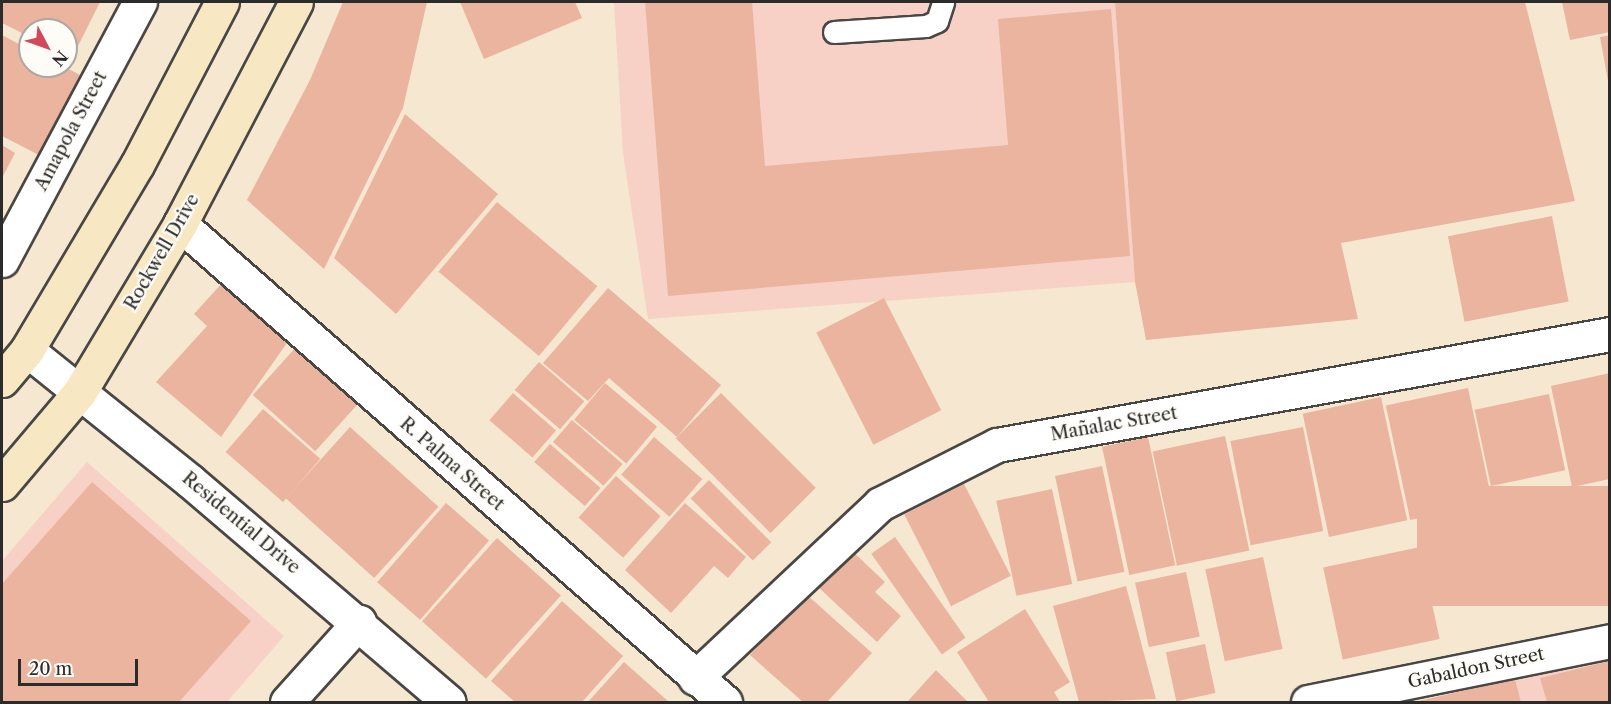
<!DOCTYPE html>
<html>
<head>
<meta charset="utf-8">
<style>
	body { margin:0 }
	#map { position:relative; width:1611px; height:704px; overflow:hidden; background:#f6e7d1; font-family:"Libre Caslon Text",serif }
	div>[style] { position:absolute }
	.built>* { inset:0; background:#f7d1c6 }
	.building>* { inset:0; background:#ebb49f; transform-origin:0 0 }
	.roads { filter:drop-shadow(2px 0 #494744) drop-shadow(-2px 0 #494744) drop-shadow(0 2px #494744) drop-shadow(0 -2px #494744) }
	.service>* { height:21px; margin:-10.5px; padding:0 10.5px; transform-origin:10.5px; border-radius:10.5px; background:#fff }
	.minor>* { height:33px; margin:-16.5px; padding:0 16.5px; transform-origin:16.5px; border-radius:16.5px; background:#fff }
	.secondary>* { height:33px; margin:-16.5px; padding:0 16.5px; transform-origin:16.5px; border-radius:16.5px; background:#f7e8c3 }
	span { translate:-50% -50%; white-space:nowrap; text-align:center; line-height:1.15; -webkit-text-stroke:4.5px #fdfcf7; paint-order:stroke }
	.street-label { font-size:18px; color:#2b2b2b }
	.frame { position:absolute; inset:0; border:3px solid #2b2b2b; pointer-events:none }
	.north { position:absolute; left:18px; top:18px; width:60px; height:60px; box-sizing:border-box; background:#fdfcf7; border:2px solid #a9a8a5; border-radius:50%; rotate:131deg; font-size:16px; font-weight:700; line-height:24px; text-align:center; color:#2b2b2b }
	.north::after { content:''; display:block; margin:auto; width:21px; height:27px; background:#d1495b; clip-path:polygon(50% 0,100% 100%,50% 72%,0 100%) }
	.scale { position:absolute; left:18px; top:659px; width:120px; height:27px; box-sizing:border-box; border:3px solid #2b2b2b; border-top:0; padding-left:8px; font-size:18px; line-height:21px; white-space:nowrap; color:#2b2b2b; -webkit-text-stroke:4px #fdfcf7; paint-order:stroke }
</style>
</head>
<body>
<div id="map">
	<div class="built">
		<div style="clip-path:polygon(614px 2px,1115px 2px,1135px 282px,648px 319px,623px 153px)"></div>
		<div style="clip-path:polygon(87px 462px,284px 636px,227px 702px,2px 702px,2px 561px)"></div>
		<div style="clip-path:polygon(1609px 655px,1609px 702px,1521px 702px,1515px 679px)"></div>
	</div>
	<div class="building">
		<div style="clip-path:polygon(2px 2px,100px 2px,72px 58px,66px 55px,66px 30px,30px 30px,30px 37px,2px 23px)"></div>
		<div style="clip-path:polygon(343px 2px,427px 2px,403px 108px,324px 269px,247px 200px,310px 80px)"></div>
		<div style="clip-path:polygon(460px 2px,575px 2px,582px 18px,484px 59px)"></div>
		<div style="clip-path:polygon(645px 2px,752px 2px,765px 166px,1008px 145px,998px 19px,1111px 9px,1130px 256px,668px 296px)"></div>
		<div style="clip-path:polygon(1115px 2px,1525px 2px,1575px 201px,1341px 243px,1358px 319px,1146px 340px,1135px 282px)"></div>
		<div style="clip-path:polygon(1562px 2px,1610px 2px,1610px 32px,1570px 40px)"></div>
		<div style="clip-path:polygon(2px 35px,30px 50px,30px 66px,63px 66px,80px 75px,39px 155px,2px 136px)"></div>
		<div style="clip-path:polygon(1610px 35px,1610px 81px,1608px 81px,1600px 37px)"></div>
		<div style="clip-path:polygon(405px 114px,498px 194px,396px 314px,334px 258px)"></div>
		<div style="clip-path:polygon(2px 145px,15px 153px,2px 178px)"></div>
		<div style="left:497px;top:202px;width:131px;height:91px;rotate:40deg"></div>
		<div style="left:1552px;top:216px;width:87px;height:106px;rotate:79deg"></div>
		<div style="clip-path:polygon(223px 282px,289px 340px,221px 437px,156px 382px,207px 326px,194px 314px)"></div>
		<div style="clip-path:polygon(608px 288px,721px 385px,677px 437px,609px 378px,588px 401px,543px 363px)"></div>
		<div style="left:884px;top:298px;width:126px;height:76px;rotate:63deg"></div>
		<div style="left:297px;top:346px;width:84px;height:66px;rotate:42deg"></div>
		<div style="left:539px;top:362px;width:60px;height:37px;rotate:41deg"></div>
		<div style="clip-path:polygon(1610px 373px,1610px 479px,1572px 487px,1551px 386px)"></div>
		<div style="left:605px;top:383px;width:68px;height:48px;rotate:40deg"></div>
		<div style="left:1468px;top:388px;width:117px;height:84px;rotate:78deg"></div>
		<div style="left:513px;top:393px;width:57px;height:36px;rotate:41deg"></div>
		<div style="left:721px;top:393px;width:134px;height:64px;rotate:45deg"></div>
		<div style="left:1549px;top:394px;width:78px;height:76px;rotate:78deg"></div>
		<div style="left:1381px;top:397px;width:126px;height:80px;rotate:78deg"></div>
		<div style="left:263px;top:409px;width:76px;height:57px;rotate:41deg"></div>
		<div style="left:572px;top:420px;width:67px;height:29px;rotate:41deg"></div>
		<div style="left:350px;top:427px;width:119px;height:96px;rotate:42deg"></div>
		<div style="left:1303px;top:427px;width:106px;height:74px;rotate:79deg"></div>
		<div style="left:1225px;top:436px;width:117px;height:74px;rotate:78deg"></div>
		<div style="left:654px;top:437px;width:64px;height:50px;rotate:41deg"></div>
		<div style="left:1148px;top:437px;width:131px;height:47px;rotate:78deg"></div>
		<div style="left:550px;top:444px;width:67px;height:24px;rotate:41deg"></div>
		<div style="left:1102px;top:466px;width:108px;height:48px;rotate:78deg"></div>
		<div style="left:616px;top:476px;width:60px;height:56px;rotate:42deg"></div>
		<div style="left:709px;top:480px;width:88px;height:26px;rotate:45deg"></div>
		<div style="clip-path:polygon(92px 482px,251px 621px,179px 702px,2px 702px,2px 584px)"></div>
		<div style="left:964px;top:484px;width:103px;height:67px;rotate:63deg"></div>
		<div style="left:1610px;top:486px;width:120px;height:193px;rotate:90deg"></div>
		<div style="left:1052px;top:489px;width:97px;height:57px;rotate:78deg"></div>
		<div style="left:446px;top:503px;width:57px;height:105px;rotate:41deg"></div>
		<div style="clip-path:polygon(685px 503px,746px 557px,728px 578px,714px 566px,671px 613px,625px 570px)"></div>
		<div style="left:895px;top:537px;width:123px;height:29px;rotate:55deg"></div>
		<div style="left:497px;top:538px;width:86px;height:112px;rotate:42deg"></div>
		<div style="left:1420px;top:547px;width:94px;height:99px;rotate:78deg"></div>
		<div style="clip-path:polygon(850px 549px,885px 582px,875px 592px,901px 616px,877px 642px,817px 586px)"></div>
		<div style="left:1263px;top:557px;width:94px;height:59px;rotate:78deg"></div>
		<div style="left:1186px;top:572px;width:66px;height:52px;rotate:78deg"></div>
		<div style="clip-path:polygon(1126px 586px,1156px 699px,1079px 702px,1053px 606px)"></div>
		<div style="clip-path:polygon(806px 594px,872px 653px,827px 702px,803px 702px,750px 655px)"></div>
		<div style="clip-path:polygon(562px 601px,623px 656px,582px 702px,515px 702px,491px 681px)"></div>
		<div style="clip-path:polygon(1025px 609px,1070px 682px,1054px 692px,1060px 702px,989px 702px,957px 652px)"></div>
		<div style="left:1205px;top:644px;width:50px;height:40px;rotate:78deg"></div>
		<div style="clip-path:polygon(1610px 661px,1610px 702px,1547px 702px,1540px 678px)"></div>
		<div style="clip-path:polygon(624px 662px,669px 702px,588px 702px)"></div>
		<div style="clip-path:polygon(936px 670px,968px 702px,907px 702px)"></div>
		<div style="clip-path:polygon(1515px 679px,1521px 702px,1414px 702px)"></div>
	</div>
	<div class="roads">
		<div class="service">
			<div style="left:834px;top:32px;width:92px;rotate:-3.7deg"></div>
			<div style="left:926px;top:26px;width:12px;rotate:-24deg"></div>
			<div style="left:937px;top:21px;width:20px;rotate:-72deg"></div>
		</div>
		<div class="minor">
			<div style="left:180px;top:224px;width:725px;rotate:41.25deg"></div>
			<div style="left:2px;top:260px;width:293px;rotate:-61.9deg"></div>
			<div style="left:27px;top:350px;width:209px;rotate:38.8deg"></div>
			<div style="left:190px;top:481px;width:340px;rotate:40.5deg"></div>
			<div style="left:695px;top:678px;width:254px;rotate:-43.2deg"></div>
			<div style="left:880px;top:504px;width:131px;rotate:-26.8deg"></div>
			<div style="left:997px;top:445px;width:623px;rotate:-10.26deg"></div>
			<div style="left:287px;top:702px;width:108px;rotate:-48deg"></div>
			<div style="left:1308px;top:702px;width:308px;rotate:-11.4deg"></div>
		</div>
		<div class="secondary">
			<div style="left:2px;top:380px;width:39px;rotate:-50deg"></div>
			<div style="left:27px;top:350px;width:215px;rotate:-59.3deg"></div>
			<div style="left:137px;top:165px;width:184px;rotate:-62.5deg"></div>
			<div style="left:2px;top:484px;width:119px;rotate:-49.8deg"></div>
			<div style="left:79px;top:393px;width:197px;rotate:-59.1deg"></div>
			<div style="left:180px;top:224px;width:250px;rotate:-62.4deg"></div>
		</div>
	</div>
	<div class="street-label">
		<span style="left:71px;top:131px;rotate:-62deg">Amapola Street</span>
		<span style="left:162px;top:252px;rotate:-60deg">Rockwell Drive</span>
		<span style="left:1114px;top:424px;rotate:-10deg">Mañalac Street</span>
		<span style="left:452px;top:464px;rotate:41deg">R. Palma Street</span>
		<span style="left:241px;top:523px;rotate:40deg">Residential Drive</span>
		<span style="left:1476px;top:668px;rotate:-12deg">Gabaldon Street</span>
	</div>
	<div class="frame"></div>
	<div class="north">N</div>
	<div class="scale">20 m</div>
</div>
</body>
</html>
